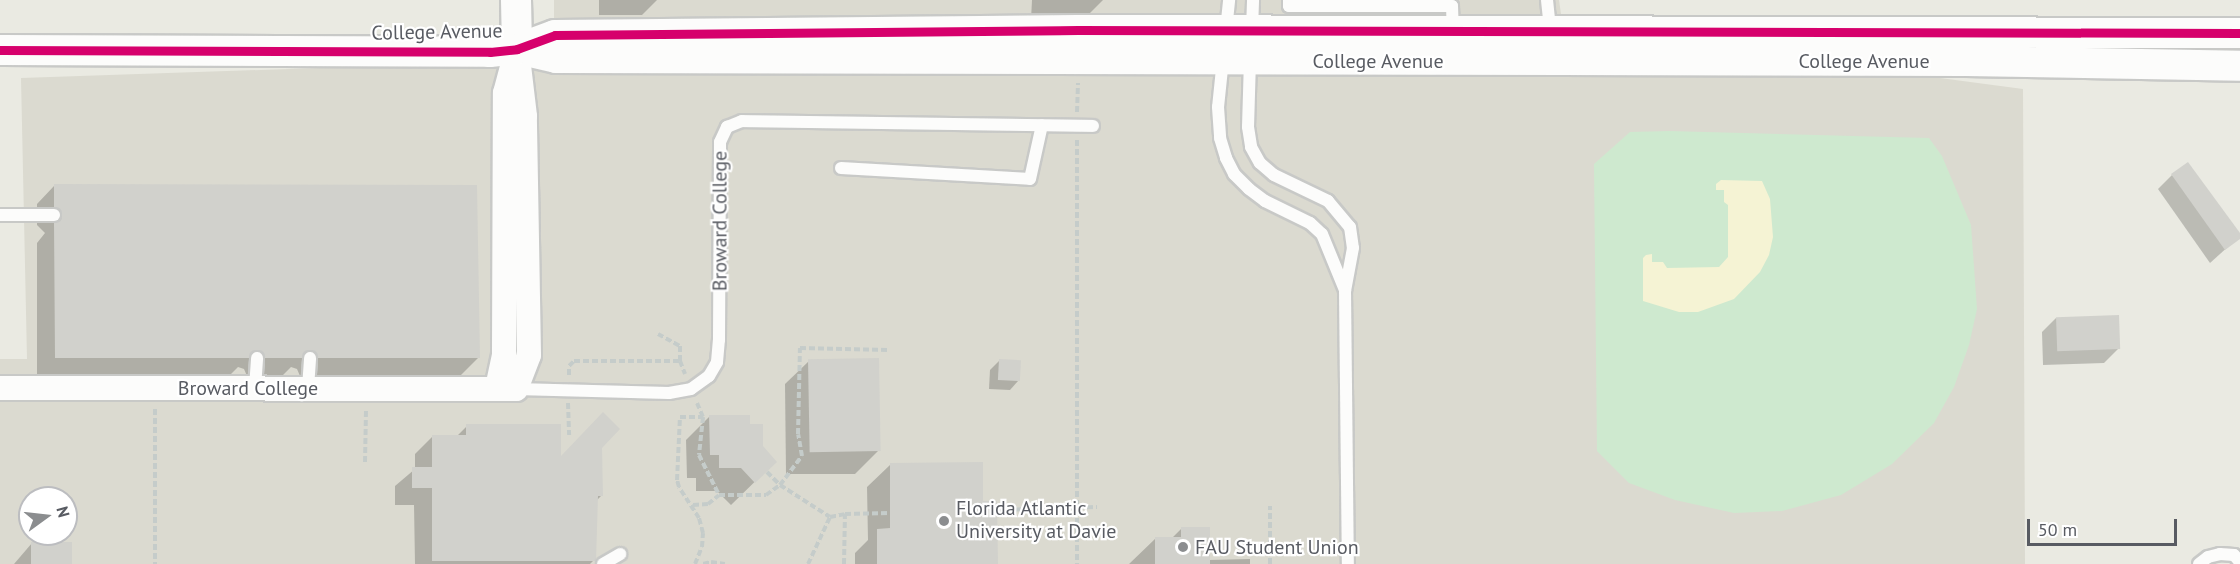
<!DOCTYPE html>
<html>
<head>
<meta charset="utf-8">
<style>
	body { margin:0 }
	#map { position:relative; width:2240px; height:564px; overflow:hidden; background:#eaeae2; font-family:"PT Sans",sans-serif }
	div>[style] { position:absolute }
	.education>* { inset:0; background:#dbdad0 }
	.green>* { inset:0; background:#cee9cf }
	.sand>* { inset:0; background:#f5f3d4 }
	.shadow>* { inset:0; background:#0003 }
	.building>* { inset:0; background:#d1d1cc; transform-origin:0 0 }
	.path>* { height:4px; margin-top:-2px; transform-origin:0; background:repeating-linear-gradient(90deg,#c5ccca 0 6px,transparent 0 9px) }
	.roads { filter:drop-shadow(2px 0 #c8c9c7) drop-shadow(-2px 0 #c8c9c7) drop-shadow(0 2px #c8c9c7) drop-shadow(0 -2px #c8c9c7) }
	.service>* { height:12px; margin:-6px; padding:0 6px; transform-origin:6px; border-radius:6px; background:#fcfcfb }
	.minor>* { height:24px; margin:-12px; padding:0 12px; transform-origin:12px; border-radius:12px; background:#fcfcfb }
	.tertiary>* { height:30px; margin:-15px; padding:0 15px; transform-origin:15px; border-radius:15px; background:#fcfcfb }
	.cycleway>* { height:9px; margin:-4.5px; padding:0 4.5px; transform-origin:4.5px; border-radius:4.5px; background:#d6006c }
	.dots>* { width:16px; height:16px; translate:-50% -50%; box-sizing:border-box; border:3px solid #fff; border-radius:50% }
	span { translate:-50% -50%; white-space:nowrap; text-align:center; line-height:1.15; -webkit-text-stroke:4.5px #fff; paint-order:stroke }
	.street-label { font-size:20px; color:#585b62 }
	.poi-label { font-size:20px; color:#585b62 }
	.left { translate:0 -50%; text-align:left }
	.north { position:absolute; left:18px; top:486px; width:60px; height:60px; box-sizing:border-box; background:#fff; border:2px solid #bcbdc0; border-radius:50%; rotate:75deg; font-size:16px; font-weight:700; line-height:24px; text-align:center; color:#585b62 }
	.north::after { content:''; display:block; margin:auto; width:21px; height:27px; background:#8b8d8f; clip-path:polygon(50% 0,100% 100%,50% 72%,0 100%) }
	.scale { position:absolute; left:2027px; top:519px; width:150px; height:27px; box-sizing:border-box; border:3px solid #585b62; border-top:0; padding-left:8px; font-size:18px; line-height:21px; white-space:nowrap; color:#585b62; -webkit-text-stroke:4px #fff; paint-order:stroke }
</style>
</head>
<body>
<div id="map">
	<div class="education">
		<div style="clip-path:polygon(evenodd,554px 0,1559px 0,1563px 28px,2023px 89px,2025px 564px,0 564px,0 359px,27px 359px,21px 78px,554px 60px,554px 0,30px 498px,66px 498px,66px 534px,30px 534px,30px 498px)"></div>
	</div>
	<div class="green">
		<div style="clip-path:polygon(1669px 131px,1929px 138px,1942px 156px,1971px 225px,1977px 309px,1969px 345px,1954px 387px,1934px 423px,1892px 464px,1841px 495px,1782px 511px,1734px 513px,1675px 500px,1629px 483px,1597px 451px,1594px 164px,1630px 132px)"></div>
	</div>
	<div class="sand">
		<div style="clip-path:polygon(1721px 180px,1762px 181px,1770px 199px,1773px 237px,1769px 255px,1760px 272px,1734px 299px,1698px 312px,1679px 312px,1643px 301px,1643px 258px,1646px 255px,1652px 254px,1652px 262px,1663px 262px,1667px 268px,1719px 267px,1728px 257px,1728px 205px,1724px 202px,1724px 190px,1716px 190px,1716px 184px)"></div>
	</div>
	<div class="shadow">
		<div style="clip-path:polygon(599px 0,657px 0,642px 15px,599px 15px)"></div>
		<div style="clip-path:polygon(1032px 0,1103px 0,1083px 20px,1031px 20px)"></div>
		<div style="clip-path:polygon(2172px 175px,2240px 236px,2210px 263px,2158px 189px)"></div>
		<div style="clip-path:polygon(54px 186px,478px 358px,460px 376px,300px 376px,297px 369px,291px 367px,282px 376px,247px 376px,244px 369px,238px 367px,229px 376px,37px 376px,37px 243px,45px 233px,37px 225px,37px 204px)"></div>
		<div style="clip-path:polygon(2056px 318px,2118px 349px,2104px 363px,2043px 365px,2042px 332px)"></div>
		<div style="clip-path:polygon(809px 361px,879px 450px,855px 474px,786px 474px,785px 384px)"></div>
		<div style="clip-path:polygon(999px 361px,1019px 380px,1010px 390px,989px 389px,990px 370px)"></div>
		<div style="clip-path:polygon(710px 416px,749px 425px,761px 447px,775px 462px,731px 505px,717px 491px,696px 491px,696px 478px,687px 478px,686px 440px)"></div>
		<div style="clip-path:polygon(467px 426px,560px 459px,601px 447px,601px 496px,596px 501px,594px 560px,590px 564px,415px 564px,414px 505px,395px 505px,395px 486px,415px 469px,415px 454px,433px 436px,457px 436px)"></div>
		<div style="clip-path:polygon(890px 465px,982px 503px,996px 564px,855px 564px,855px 553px,868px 540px,867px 487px)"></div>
		<div style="clip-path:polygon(1182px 528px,1209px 560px,1250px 559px,1250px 564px,1129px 564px,1156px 538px,1172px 538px)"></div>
		<div style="clip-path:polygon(32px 543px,71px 564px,14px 564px)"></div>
	</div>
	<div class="building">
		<div style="clip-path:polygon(2188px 162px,2240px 233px,2240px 239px,2225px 250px,2171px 174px)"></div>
		<div style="clip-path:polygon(54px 184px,477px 185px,480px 358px,318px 358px,315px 352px,310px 350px,304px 353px,302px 358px,265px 358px,262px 352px,257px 350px,251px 353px,249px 358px,55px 358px,54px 223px,61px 220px,62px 214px,54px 207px)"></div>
		<div style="left:2119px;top:315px;width:34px;height:63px;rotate:88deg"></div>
		<div style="left:879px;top:358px;width:93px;height:71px;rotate:89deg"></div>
		<div style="left:999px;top:359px;width:22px;height:21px;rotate:3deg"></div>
		<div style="clip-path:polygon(603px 412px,620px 429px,602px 448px,603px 496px,598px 496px,596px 561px,432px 561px,432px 488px,412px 488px,412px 467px,432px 467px,432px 435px,466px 435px,466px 424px,561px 424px,561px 456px)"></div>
		<div style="clip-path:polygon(709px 415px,750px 415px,750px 424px,763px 424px,763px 446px,777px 462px,755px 483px,741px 468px,719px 468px,719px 455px,710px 455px)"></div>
		<div style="clip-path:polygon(983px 462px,983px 501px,997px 501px,998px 564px,877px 564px,877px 529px,890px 528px,890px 463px)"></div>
		<div style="clip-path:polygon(1181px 527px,1210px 527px,1210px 564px,1155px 564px,1155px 537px,1181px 537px)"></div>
		<div style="left:31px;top:542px;width:41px;height:22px"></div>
	</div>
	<div class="path">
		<div style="left:1077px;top:112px;width:29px;rotate:-88deg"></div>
		<div style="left:1077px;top:140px;width:424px;rotate:90deg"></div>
		<div style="left:658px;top:334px;width:25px;rotate:29deg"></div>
		<div style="left:680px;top:346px;width:15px;rotate:90deg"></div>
		<div style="left:680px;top:361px;width:14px;rotate:69deg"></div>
		<div style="left:569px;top:375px;width:9px;rotate:-90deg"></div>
		<div style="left:569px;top:366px;width:7px;rotate:-45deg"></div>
		<div style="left:574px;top:361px;width:106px"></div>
		<div style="left:568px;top:403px;width:32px;rotate:88deg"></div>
		<div style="left:697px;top:403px;width:15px;rotate:67deg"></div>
		<div style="left:703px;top:417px;width:38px;rotate:96deg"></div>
		<div style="left:699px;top:455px;width:45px;rotate:63.4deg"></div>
		<div style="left:155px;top:409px;width:155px;rotate:90deg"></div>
		<div style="left:365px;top:462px;width:53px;rotate:-88.9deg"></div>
		<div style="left:767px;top:472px;width:18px;rotate:45deg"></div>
		<div style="left:780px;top:485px;width:59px;rotate:32.6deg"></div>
		<div style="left:830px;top:517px;width:15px;rotate:-11deg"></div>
		<div style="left:693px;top:505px;width:15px;rotate:-4deg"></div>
		<div style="left:708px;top:504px;width:14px;rotate:-39deg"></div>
		<div style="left:719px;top:495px;width:47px"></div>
		<div style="left:766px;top:495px;width:17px;rotate:-36deg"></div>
		<div style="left:780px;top:485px;width:36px;rotate:-53deg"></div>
		<div style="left:802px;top:456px;width:22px;rotate:-100deg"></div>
		<div style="left:798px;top:434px;width:86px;rotate:-88.7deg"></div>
		<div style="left:800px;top:348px;width:88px;rotate:1.3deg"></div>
		<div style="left:997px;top:510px;width:100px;rotate:-1.7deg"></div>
		<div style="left:695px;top:564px;width:18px;rotate:-68deg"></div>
		<div style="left:702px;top:547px;width:14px;rotate:-86deg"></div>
		<div style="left:703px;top:533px;width:16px;rotate:-105deg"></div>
		<div style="left:699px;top:518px;width:37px;rotate:-123deg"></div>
		<div style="left:679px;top:487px;width:7px;rotate:-106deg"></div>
		<div style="left:677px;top:480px;width:63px;rotate:-87.3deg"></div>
		<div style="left:680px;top:417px;width:23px"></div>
		<div style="left:703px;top:564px;width:8px;rotate:-14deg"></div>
		<div style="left:711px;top:562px;width:14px;rotate:8deg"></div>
		<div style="left:808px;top:564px;width:52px;rotate:-64.9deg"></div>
		<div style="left:844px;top:564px;width:50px;rotate:-88.9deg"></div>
		<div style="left:845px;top:514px;width:45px;rotate:-1.3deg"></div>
		<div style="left:1270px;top:564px;width:58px;rotate:-90deg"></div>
	</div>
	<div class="roads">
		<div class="service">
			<div style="left:1289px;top:0;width:6px;rotate:90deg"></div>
			<div style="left:1289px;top:6px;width:163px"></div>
			<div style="left:1452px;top:6px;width:24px;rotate:88deg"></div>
			<div style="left:1547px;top:0;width:31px;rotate:84deg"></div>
			<div style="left:1226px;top:30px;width:30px;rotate:-84deg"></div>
			<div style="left:1252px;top:30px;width:30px;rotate:-88deg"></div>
			<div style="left:1223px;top:59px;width:48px;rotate:95.9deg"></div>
			<div style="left:1218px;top:107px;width:31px;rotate:86deg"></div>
			<div style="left:1220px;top:138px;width:21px;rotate:73deg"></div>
			<div style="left:1226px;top:158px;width:18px;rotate:63deg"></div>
			<div style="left:1234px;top:174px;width:21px;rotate:45deg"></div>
			<div style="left:1249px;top:189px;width:20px;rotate:37deg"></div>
			<div style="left:1265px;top:201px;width:50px;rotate:26.1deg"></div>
			<div style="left:1310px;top:223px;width:16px;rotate:43deg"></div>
			<div style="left:1322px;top:234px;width:61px;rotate:67.7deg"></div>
			<div style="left:1250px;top:60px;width:67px;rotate:91.7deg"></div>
			<div style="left:1248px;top:127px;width:20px;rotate:81deg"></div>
			<div style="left:1251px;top:147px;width:18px;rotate:61deg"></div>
			<div style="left:1260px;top:163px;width:18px;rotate:41deg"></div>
			<div style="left:1274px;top:175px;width:60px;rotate:25.7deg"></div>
			<div style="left:1328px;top:201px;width:34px;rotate:50deg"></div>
			<div style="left:1350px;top:227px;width:21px;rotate:82deg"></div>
			<div style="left:1353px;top:248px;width:44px;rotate:100.5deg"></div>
			<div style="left:1345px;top:291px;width:273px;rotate:89.4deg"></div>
			<div style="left:841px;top:168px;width:189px;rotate:3.3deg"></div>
			<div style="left:1030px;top:179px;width:55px;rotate:-77.5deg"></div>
			<div style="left:0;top:215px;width:54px"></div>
			<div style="left:255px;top:388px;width:30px;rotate:-86deg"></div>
			<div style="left:308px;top:388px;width:30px;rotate:-86deg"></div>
			<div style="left:516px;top:389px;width:153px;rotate:1.5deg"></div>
			<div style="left:669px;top:393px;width:22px;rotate:-10deg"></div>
			<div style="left:691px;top:389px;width:22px;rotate:-36deg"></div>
			<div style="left:709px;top:376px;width:16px;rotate:-60deg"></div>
			<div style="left:717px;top:362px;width:22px;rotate:-85deg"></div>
			<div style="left:719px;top:340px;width:198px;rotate:-89.7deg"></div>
			<div style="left:720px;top:142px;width:17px;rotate:-65deg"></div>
			<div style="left:727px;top:127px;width:16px;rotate:-22deg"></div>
			<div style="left:742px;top:121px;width:351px;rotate:0.8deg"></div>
			<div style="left:603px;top:564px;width:20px;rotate:-30deg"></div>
			<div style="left:2199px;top:564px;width:11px;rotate:-38deg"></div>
			<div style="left:2208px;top:557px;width:12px;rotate:-14deg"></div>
			<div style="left:2220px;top:554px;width:14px;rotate:4deg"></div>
			<div style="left:2234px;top:555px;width:9px;rotate:49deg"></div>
		</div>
		<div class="minor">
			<div style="left:0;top:388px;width:516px;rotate:0.11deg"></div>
			<div style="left:516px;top:389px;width:36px;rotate:-69deg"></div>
			<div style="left:529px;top:355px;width:239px;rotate:-91deg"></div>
			<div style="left:525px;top:116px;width:67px;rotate:-96.8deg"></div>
			<div style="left:497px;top:388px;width:35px;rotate:-78deg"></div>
			<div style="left:504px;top:354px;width:261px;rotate:-89.8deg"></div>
			<div style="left:505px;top:93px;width:31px;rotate:-75deg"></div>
		</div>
		<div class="tertiary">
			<div style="left:516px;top:0;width:49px;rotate:88.8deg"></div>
			<div style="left:517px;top:49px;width:40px;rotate:13deg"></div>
			<div style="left:556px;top:58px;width:1410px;rotate:0.12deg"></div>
			<div style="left:1966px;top:61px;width:274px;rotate:1deg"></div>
			<div style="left:0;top:50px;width:490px;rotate:0.2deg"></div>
			<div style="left:490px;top:52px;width:27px;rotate:-6deg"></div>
			<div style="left:517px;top:49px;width:40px;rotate:-20.2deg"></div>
			<div style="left:555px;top:35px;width:523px;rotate:-0.55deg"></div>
			<div style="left:1078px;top:30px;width:1162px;rotate:0.15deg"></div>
		</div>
	</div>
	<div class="cycleway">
		<div style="left:0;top:50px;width:490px;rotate:0.2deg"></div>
		<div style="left:490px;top:52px;width:27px;rotate:-6deg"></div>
		<div style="left:517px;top:49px;width:40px;rotate:-20.2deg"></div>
		<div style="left:555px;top:35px;width:523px;rotate:-0.55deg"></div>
		<div style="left:1078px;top:30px;width:1162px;rotate:0.15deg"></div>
	</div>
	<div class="dots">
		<div style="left:944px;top:521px;background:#8b8d8f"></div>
		<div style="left:1183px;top:547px;background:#8b8d8f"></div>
	</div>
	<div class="street-label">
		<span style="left:437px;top:32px;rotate:-1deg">College Avenue</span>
		<span style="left:1378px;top:61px">College Avenue</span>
		<span style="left:1864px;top:61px">College Avenue</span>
		<span style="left:720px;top:221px;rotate:-90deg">Broward College</span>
		<span style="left:248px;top:388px">Broward College</span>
	</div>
	<div class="poi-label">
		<span class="left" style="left:956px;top:520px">Florida Atlantic<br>University at Davie</span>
		<span class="left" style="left:1195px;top:547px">FAU Student Union</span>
	</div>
	<div class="north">N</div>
	<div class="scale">50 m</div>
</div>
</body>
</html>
